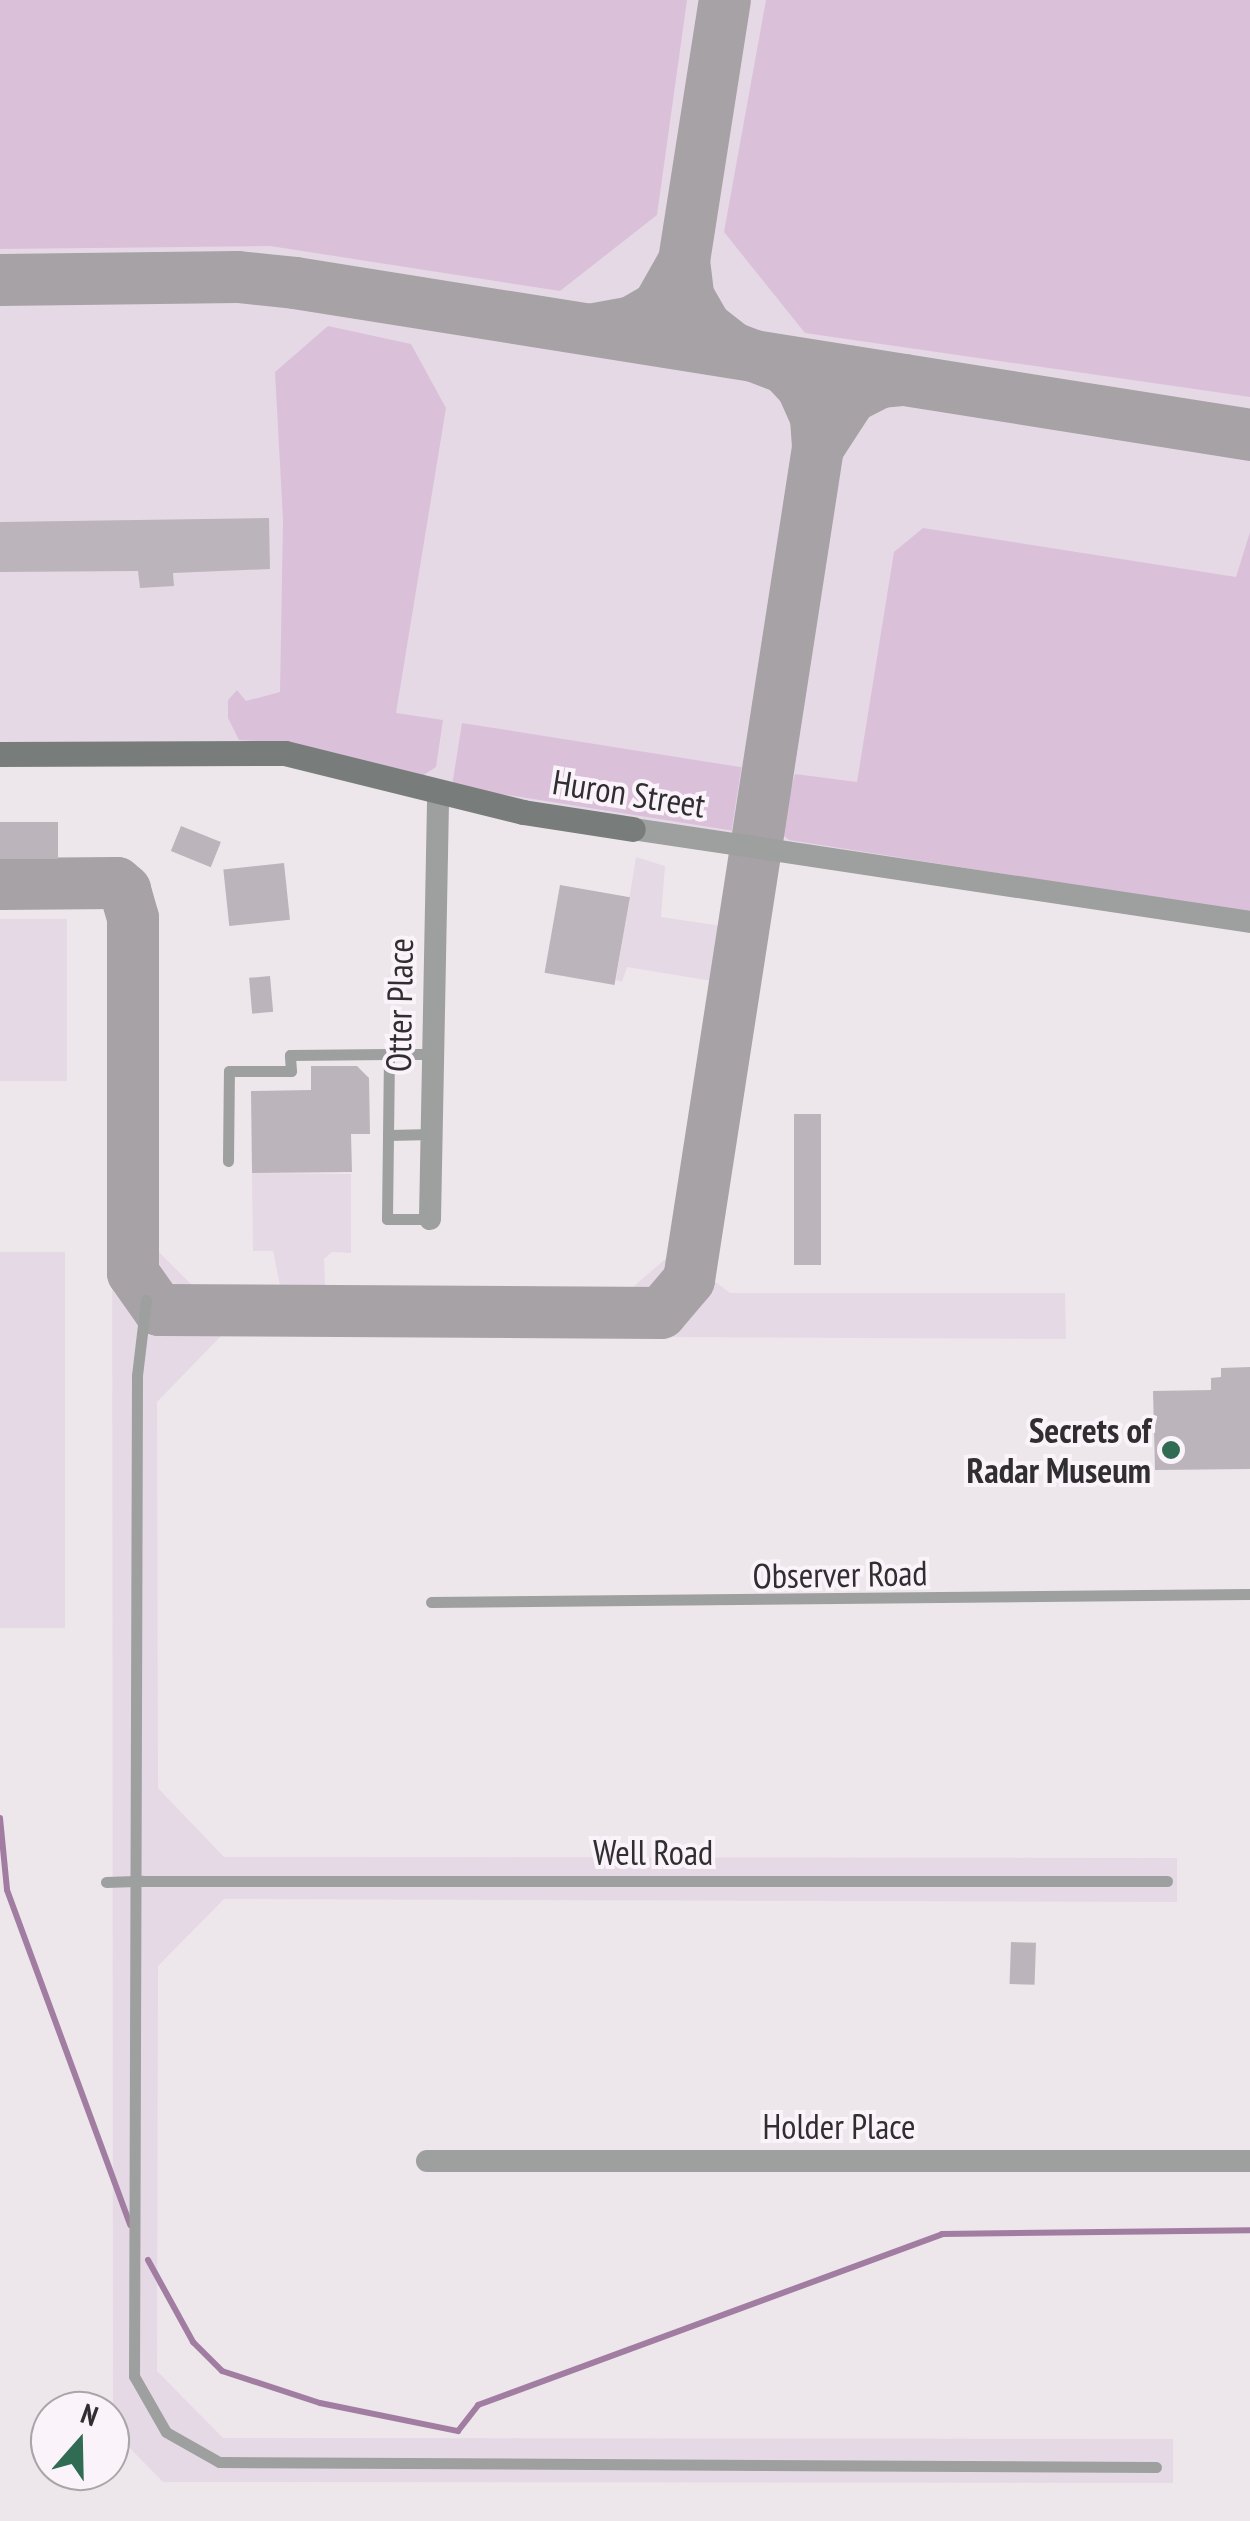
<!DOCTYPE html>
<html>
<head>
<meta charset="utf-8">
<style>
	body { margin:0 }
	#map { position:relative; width:1250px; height:2521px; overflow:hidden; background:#ede7ec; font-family:"PT Sans Narrow",sans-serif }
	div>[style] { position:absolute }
	.built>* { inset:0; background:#e5d9e5; transform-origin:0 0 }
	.green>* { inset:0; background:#dbc0da; transform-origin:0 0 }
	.stream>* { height:6px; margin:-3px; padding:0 3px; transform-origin:3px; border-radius:3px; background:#a27da2 }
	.taxiway>* { height:52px; margin:-26px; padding:0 26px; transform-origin:26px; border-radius:26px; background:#a7a2a6 }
	.building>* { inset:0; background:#bbb5bb; transform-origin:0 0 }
	.lane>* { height:11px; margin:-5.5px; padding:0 5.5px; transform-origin:5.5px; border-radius:5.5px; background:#9da09e }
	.street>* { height:22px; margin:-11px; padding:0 11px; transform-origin:11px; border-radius:11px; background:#9da09e }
	.secondary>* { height:25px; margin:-12.5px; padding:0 12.5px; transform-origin:12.5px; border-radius:12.5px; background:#787d7b }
	.dots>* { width:28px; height:28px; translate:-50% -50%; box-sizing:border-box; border:5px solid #faf4fa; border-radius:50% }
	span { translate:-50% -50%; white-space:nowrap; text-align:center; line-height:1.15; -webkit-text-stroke:8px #faf4fa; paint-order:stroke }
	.street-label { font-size:35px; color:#302e30 }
	.poi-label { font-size:35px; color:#302e30; font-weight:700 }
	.right { translate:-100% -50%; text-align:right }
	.north { position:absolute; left:30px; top:2391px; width:100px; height:100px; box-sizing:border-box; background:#faf4fa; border:2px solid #a9a5a9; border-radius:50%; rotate:20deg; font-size:28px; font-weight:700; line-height:40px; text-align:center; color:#302e30 }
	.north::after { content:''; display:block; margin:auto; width:35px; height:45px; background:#306b54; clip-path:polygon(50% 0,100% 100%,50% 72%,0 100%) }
</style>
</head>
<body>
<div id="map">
	<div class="built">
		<div style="clip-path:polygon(0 0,1250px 0,1250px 919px,779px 842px,709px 1277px,730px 1293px,1065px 1293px,1066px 1339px,222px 1335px,157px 1402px,158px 1788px,224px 1857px,1177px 1858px,1177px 1902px,224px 1899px,158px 1966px,157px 2371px,223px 2438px,1173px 2439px,1173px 2483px,163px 2482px,113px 2431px,112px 900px,104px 892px,0 894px,0 859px,58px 859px,59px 874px,132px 872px,134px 900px,155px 900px,156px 1249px,200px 1293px,272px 1293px,280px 1285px,273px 1251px,253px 1251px,252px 1173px,351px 1174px,351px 1253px,332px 1252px,324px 1259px,325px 1285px,331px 1293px,626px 1293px,670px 1255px,712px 981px,627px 967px,622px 982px,616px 980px,636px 857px,665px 866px,661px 917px,722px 926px,736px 835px,299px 762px,0 764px)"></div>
		<div style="left:67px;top:919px;width:162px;height:67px;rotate:90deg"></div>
		<div style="left:0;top:1252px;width:65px;height:376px"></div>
	</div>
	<div class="green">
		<div style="clip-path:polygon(0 0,687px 0,657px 215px,560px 291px,270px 246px,0 249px)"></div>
		<div style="clip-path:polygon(766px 0,1250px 0,1250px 397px,805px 333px,724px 232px)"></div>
		<div style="clip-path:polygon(328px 326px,411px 344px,446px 408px,396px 713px,443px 720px,436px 767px,419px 778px,293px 743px,239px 740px,228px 718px,228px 700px,237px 690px,246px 701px,280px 692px,283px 520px,275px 372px)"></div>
		<div style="clip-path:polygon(923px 528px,1236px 577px,1250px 532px,1250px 913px,789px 840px,780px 833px,795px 774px,857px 782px,894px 552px)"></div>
		<div style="left:462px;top:723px;width:283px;height:64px;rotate:9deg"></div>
	</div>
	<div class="stream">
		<div style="left:0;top:1818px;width:72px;rotate:84.4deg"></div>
		<div style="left:7px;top:1890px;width:357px;rotate:69.8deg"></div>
		<div style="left:148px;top:2260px;width:94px;rotate:61.2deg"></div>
		<div style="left:193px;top:2342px;width:41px;rotate:45deg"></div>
		<div style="left:222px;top:2371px;width:103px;rotate:18.1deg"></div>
		<div style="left:320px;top:2403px;width:141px;rotate:11.5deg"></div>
		<div style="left:458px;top:2431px;width:33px;rotate:-52deg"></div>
		<div style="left:478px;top:2405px;width:495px;rotate:-20.2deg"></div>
		<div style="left:942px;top:2234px;width:308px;rotate:-0.7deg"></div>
	</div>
	<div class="taxiway">
		<div style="left:684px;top:261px;width:264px;rotate:-81.1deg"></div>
		<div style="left:0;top:280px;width:238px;rotate:-0.7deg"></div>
		<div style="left:238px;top:277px;width:57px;rotate:6deg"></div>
		<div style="left:295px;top:283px;width:967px;rotate:9.04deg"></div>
		<div style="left:594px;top:329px;width:39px;rotate:-10deg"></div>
		<div style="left:632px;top:322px;width:30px;rotate:-30deg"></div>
		<div style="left:658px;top:307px;width:53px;rotate:-60.5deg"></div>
		<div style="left:684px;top:261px;width:35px;rotate:83deg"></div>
		<div style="left:688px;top:296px;width:36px;rotate:60deg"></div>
		<div style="left:706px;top:327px;width:34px;rotate:38deg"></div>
		<div style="left:733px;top:348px;width:56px;rotate:21deg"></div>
		<div style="left:785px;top:368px;width:25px;rotate:47deg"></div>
		<div style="left:802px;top:386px;width:35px;rotate:66deg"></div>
		<div style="left:816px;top:418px;width:30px;rotate:86deg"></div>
		<div style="left:818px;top:448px;width:61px;rotate:-57.1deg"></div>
		<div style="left:851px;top:397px;width:33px;rotate:-27deg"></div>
		<div style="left:880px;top:382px;width:24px;rotate:-5deg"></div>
		<div style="left:0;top:884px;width:117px;rotate:-0.5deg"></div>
		<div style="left:117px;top:883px;width:11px;rotate:41deg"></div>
		<div style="left:125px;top:890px;width:29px;rotate:74deg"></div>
		<div style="left:133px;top:918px;width:355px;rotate:90deg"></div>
		<div style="left:133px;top:1273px;width:45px;rotate:54.9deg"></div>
		<div style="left:159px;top:1310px;width:502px;rotate:0.34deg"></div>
		<div style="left:661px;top:1313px;width:43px;rotate:-49.7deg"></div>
		<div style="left:689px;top:1280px;width:842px;rotate:-81.19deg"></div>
	</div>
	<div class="building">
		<div style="clip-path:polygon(269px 518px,270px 569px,173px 573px,174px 586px,140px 588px,138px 571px,0 572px,0 522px)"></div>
		<div style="left:58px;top:822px;width:37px;height:58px;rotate:90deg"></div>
		<div style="left:181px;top:826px;width:43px;height:27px;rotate:22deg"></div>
		<div style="left:284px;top:863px;width:57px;height:61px;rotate:84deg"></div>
		<div style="left:560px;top:885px;width:71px;height:89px;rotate:10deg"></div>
		<div style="left:270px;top:976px;width:36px;height:21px;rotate:85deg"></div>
		<div style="clip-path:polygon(311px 1066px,357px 1066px,369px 1078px,370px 1134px,351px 1134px,352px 1172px,252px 1173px,251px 1091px,311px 1090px)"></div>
		<div style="left:794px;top:1114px;width:27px;height:151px"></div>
		<div style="clip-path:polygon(1250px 1367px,1250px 1469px,1155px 1470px,1153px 1391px,1211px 1390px,1211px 1378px,1221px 1377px,1221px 1368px)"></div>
		<div style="left:1011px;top:1942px;width:25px;height:42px;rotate:2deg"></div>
	</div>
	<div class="lane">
		<div style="left:389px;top:1054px;width:44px"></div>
		<div style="left:388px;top:1135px;width:44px;rotate:-1.3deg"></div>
		<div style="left:228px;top:1161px;width:90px;rotate:-89.4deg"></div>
		<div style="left:229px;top:1071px;width:62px"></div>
		<div style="left:291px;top:1071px;width:16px;rotate:-94deg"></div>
		<div style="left:290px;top:1055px;width:99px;rotate:-0.6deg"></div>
		<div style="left:389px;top:1054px;width:165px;rotate:90.7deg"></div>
		<div style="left:387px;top:1219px;width:43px"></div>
		<div style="left:146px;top:1300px;width:77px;rotate:96.8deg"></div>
		<div style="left:137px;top:1376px;width:1000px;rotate:90.17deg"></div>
		<div style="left:134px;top:2376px;width:64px;rotate:60.3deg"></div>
		<div style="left:166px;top:2432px;width:61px;rotate:29.5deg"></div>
		<div style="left:219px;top:2462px;width:937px;rotate:0.31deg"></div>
		<div style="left:431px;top:1602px;width:819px;rotate:-0.56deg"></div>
		<div style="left:139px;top:1881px;width:1028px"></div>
		<div style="left:106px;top:1882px;width:36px;rotate:-2deg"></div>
	</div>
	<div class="street">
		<div style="left:633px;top:829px;width:624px;rotate:8.57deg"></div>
		<div style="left:430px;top:1219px;width:426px;rotate:-88.9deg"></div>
		<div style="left:427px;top:2161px;width:823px"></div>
	</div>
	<div class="secondary">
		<div style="left:0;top:754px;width:285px;rotate:-0.2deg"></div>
		<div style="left:285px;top:753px;width:245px;rotate:13.9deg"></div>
		<div style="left:523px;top:812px;width:111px;rotate:8.8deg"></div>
	</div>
	<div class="dots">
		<div style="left:1171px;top:1450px;background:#306b54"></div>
	</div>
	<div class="street-label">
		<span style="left:629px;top:793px;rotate:9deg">Huron Street</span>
		<span style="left:399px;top:1005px;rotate:-89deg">Otter Place</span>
		<span style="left:840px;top:1574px;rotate:-1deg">Observer Road</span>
		<span style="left:653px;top:1852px">Well Road</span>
		<span style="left:839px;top:2126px">Holder Place</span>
	</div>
	<div class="poi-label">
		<span class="right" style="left:1151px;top:1450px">Secrets of<br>Radar Museum</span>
	</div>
	<div class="north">N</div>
</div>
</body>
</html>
